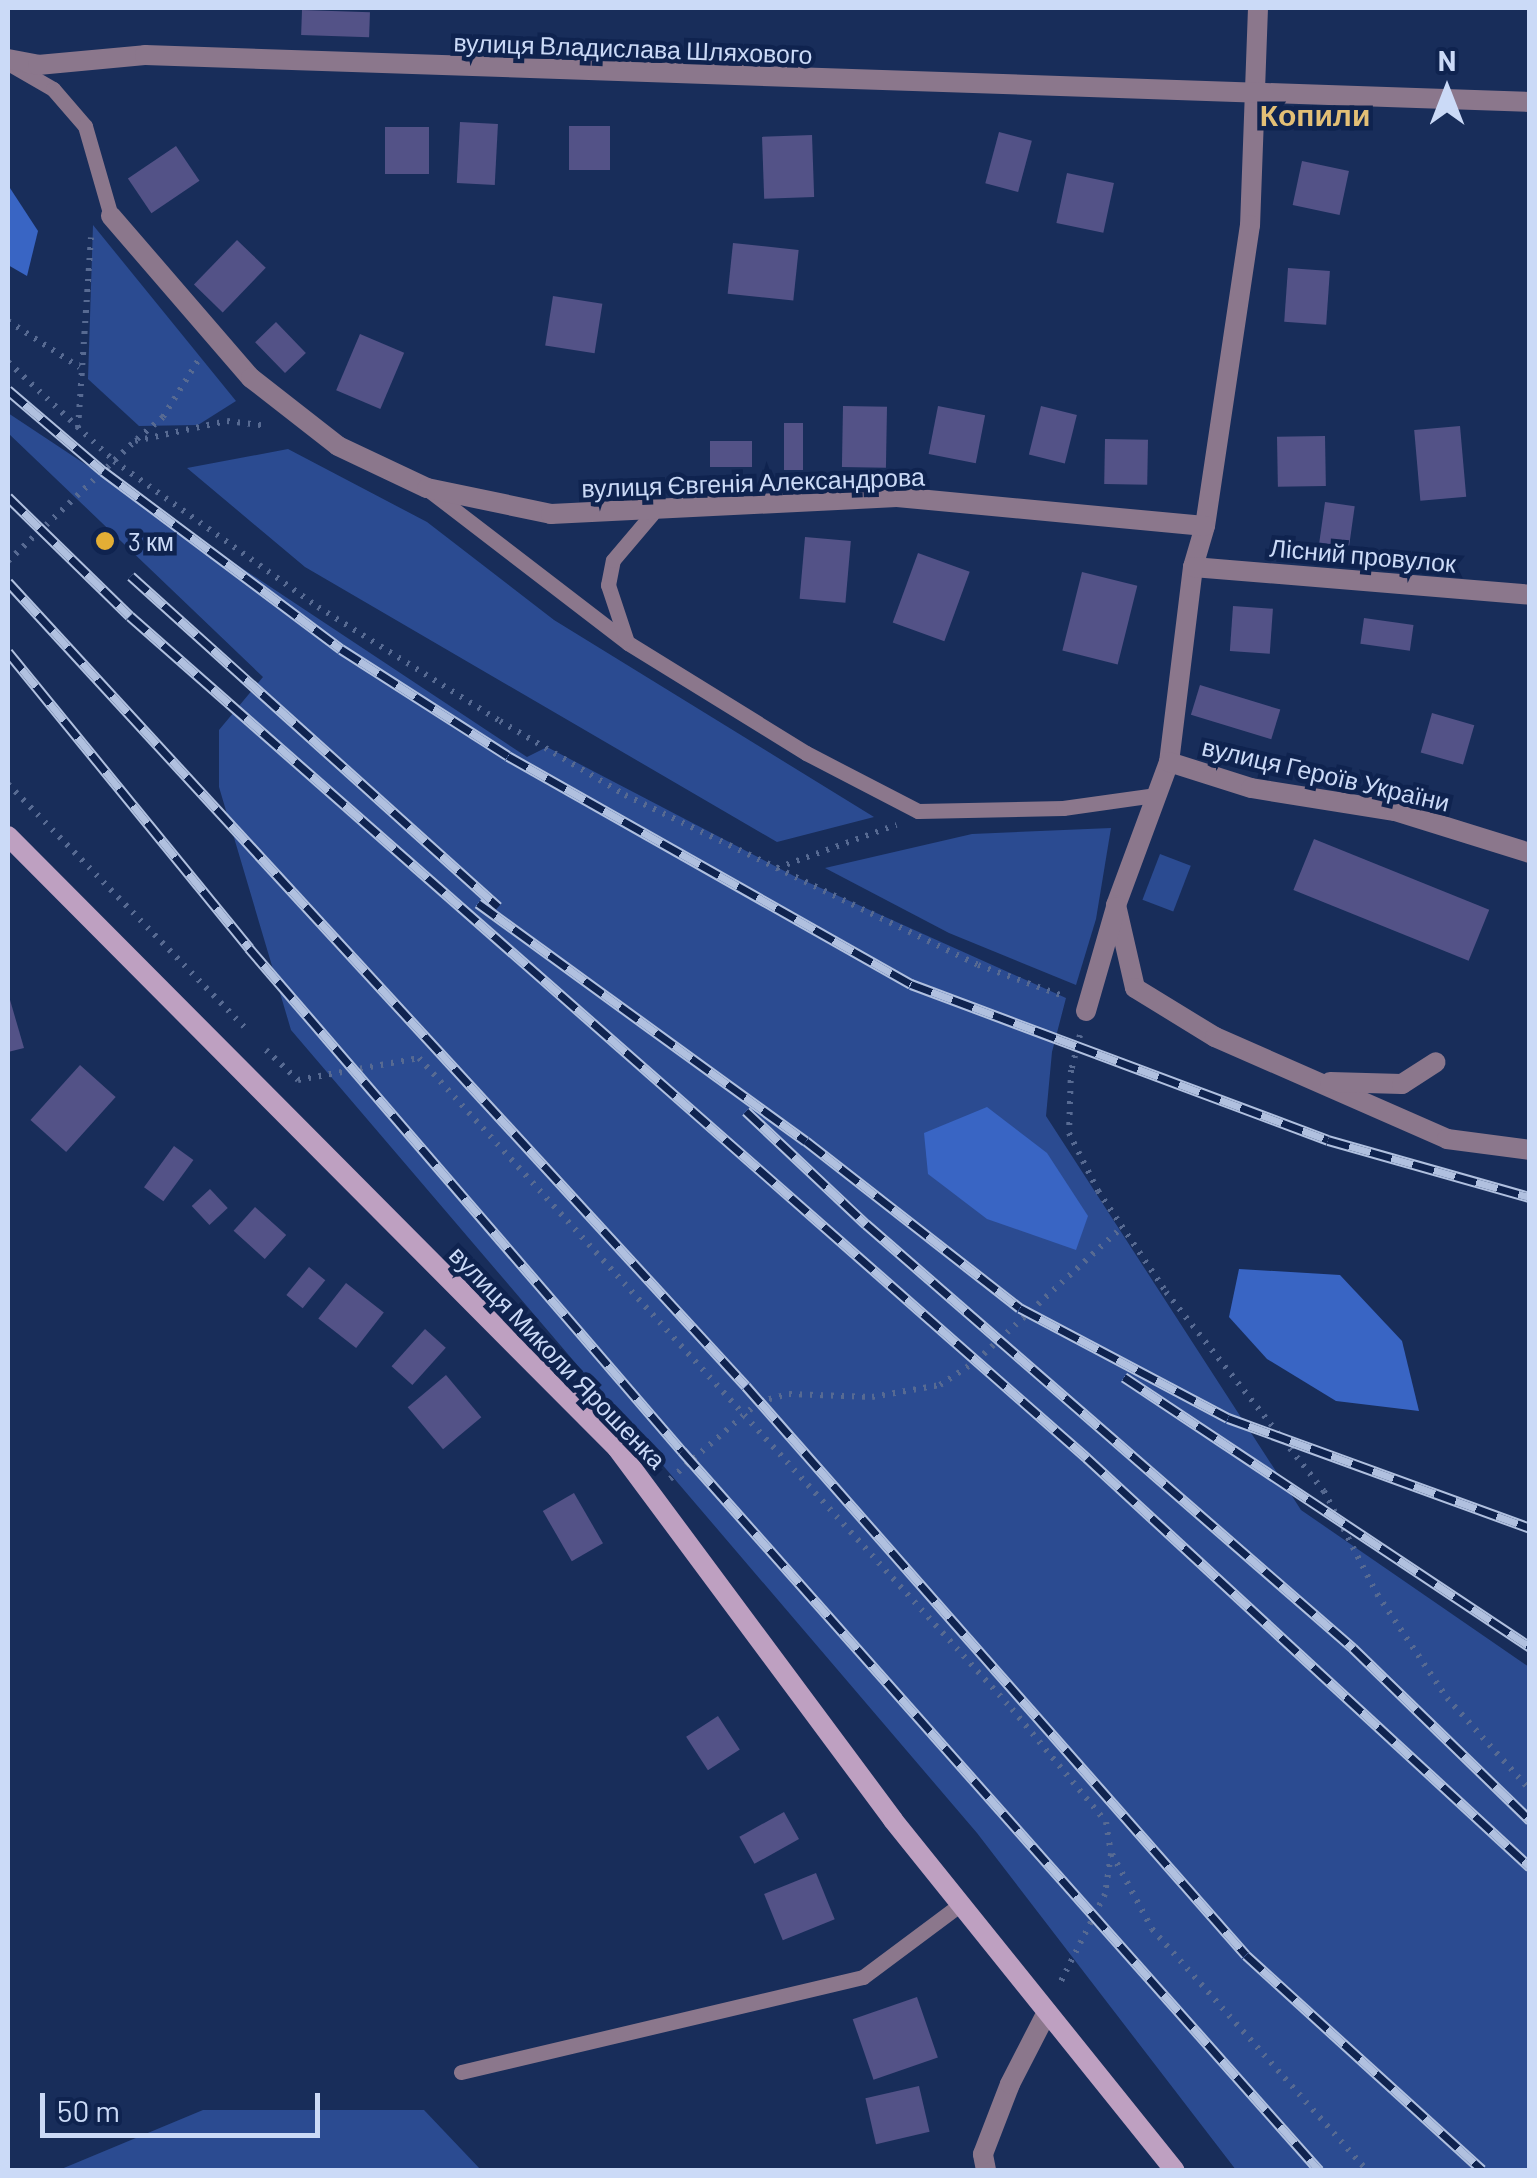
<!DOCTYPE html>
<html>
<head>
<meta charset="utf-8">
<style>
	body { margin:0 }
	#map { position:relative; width:1537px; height:2178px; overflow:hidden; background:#182d5a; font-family:Barlow,sans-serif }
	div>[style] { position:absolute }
	.green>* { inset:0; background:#2b4b91; transform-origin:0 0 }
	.forest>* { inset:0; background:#3965c4 }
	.building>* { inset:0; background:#535287; transform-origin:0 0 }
	.path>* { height:6px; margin-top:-3px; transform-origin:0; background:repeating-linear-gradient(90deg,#576a92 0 2.5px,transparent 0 10.5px) }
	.lane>* { height:15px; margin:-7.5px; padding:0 7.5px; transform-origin:7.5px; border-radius:7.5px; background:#8b778c }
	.street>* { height:20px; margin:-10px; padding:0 10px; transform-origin:10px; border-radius:10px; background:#8b778c }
	.secondary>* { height:20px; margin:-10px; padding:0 10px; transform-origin:10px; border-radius:10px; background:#bea0c1 }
	.rail>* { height:11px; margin-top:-5.5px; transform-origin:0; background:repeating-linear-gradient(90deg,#0f234f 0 22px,#b0c0df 0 44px); box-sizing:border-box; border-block:2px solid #b0c0df }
	.dots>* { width:28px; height:28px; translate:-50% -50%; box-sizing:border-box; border:5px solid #0f234f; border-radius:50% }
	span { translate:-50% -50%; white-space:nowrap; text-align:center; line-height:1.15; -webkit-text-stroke:9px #0f234f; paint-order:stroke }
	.street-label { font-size:25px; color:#cbdaf7 }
	.poi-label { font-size:25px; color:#cbdaf7 }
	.left { translate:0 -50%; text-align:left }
	.quarter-label { font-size:30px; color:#e3bf76; font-weight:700 }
	.frame { position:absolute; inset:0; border:10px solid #cbdaf7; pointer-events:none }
	.north { position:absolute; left:1397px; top:40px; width:100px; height:100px; -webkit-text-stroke:8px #0f234f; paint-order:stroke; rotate:0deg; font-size:28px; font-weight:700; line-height:40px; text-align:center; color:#cbdaf7 }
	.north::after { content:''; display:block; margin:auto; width:35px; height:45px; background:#cbdaf7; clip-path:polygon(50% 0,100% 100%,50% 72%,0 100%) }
	.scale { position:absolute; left:40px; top:2093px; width:280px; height:45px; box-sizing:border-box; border:5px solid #cbdaf7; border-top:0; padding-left:12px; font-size:30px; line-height:35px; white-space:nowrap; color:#cbdaf7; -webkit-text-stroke:8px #0f234f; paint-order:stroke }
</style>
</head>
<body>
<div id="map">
	<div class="green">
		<div style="clip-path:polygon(93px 225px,236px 401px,198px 425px,139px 426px,88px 379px)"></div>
		<div style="clip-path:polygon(8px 413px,527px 757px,547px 747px,794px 876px,1066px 998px,1052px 1052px,1046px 1116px,1301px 1510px,1529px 1667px,1529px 2170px,1236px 2170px,977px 1833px,291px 1030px,219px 787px,219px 730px,263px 677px,8px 433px)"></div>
		<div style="clip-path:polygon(288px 449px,427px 522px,554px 620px,874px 817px,777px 842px,305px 567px,187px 468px)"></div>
		<div style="clip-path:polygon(1111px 828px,1096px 919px,1076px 985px,949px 933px,825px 868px,972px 834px)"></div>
		<div style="left:1160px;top:854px;width:33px;height:49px;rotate:21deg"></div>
		<div style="clip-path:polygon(203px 2110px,424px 2110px,481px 2170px,59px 2170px)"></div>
	</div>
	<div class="forest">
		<div style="clip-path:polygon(8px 185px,38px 231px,27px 276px,8px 265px)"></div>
		<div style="clip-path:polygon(987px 1107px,1047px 1153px,1088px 1216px,1076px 1250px,987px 1219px,928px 1174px,924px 1133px)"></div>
		<div style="clip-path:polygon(1239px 1269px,1340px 1275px,1402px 1341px,1419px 1411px,1336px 1401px,1267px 1359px,1229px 1317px)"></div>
	</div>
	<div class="building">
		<div style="left:302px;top:10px;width:68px;height:25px;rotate:2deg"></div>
		<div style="left:460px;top:122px;width:38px;height:61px;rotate:3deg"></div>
		<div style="left:569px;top:126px;width:41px;height:44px"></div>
		<div style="left:385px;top:127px;width:44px;height:47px"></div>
		<div style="left:999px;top:132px;width:34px;height:53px;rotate:15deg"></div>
		<div style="left:812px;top:135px;width:62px;height:50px;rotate:88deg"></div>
		<div style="left:176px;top:146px;width:42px;height:58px;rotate:56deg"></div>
		<div style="left:1302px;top:161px;width:48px;height:45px;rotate:12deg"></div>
		<div style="left:1067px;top:173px;width:48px;height:51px;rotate:12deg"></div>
		<div style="left:237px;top:240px;width:40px;height:62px;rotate:44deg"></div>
		<div style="left:733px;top:243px;width:66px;height:51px;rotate:6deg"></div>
		<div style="left:1288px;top:268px;width:42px;height:54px;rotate:4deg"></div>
		<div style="left:553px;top:296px;width:50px;height:50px;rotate:9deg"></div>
		<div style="left:276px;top:322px;width:43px;height:29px;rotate:46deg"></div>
		<div style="left:360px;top:334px;width:48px;height:61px;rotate:23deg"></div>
		<div style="left:843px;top:406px;width:44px;height:61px;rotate:1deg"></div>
		<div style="left:938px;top:406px;width:48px;height:49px;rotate:11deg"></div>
		<div style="left:1041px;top:406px;width:37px;height:50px;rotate:14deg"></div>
		<div style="left:784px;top:423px;width:19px;height:47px"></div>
		<div style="left:1460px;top:426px;width:71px;height:46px;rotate:85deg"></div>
		<div style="left:1325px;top:436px;width:50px;height:48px;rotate:89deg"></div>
		<div style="left:1105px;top:439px;width:43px;height:45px;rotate:1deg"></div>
		<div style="left:710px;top:441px;width:42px;height:26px"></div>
		<div style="left:1325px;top:502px;width:30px;height:41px;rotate:8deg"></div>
		<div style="left:805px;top:537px;width:46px;height:62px;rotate:5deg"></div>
		<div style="left:918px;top:553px;width:55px;height:74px;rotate:20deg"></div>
		<div style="left:1082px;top:572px;width:57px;height:81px;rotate:14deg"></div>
		<div style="left:1233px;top:606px;width:40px;height:45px;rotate:4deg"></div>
		<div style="left:1364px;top:618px;width:50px;height:26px;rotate:8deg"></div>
		<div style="left:1200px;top:685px;width:84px;height:31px;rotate:17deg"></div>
		<div style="left:1432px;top:713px;width:44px;height:41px;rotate:16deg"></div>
		<div style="left:1314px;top:839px;width:189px;height:55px;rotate:22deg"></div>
		<div style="clip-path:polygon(8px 993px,24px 1048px,8px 1052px)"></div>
		<div style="left:80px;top:1065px;width:48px;height:74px;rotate:42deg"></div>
		<div style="left:174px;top:1146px;width:24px;height:51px;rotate:36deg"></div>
		<div style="left:210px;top:1189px;width:26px;height:25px;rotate:47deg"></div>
		<div style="left:255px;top:1207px;width:42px;height:32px;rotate:42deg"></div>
		<div style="left:309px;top:1267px;width:21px;height:36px;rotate:39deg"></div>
		<div style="left:346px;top:1283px;width:48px;height:45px;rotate:38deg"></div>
		<div style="left:425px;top:1329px;width:28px;height:50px;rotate:42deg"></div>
		<div style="left:446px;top:1375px;width:55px;height:50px;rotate:50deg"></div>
		<div style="left:574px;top:1493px;width:58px;height:36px;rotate:60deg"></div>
		<div style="left:718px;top:1716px;width:40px;height:38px;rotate:57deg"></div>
		<div style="left:784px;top:1812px;width:31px;height:51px;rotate:61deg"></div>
		<div style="left:816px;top:1873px;width:50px;height:56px;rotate:68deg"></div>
		<div style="left:917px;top:1997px;width:64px;height:68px;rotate:71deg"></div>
		<div style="left:919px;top:2086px;width:47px;height:55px;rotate:77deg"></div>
	</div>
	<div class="path">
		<div style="left:8px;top:321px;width:85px;rotate:32.9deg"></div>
		<div style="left:8px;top:362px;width:145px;rotate:43deg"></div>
		<div style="left:114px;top:461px;width:251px;rotate:35.6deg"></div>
		<div style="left:318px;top:607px;width:215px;rotate:32.1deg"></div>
		<div style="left:500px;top:721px;width:145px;rotate:30.6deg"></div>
		<div style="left:625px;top:795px;width:392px;rotate:25.7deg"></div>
		<div style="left:978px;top:965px;width:90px;rotate:20deg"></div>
		<div style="left:78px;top:428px;width:191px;rotate:-86.1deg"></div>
		<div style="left:137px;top:439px;width:34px;rotate:-40deg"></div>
		<div style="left:163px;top:417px;width:68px;rotate:-58.2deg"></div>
		<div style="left:8px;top:561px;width:175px;rotate:-43.4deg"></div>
		<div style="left:135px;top:441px;width:94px;rotate:-12.3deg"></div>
		<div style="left:227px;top:421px;width:39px;rotate:7deg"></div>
		<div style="left:8px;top:784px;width:339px;rotate:45.8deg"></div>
		<div style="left:777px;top:868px;width:127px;rotate:-19.9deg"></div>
		<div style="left:1080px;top:1035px;width:36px;rotate:104deg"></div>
		<div style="left:1071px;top:1070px;width:63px;rotate:91.8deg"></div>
		<div style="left:1069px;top:1133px;width:65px;rotate:63.4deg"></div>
		<div style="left:1098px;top:1191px;width:122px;rotate:56deg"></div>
		<div style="left:1166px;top:1292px;width:254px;rotate:51.6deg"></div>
		<div style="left:1324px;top:1491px;width:116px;rotate:62.8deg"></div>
		<div style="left:1377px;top:1594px;width:125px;rotate:56.1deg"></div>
		<div style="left:1447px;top:1698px;width:124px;rotate:47.9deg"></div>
		<div style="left:266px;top:1050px;width:44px;rotate:43.2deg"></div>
		<div style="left:298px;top:1080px;width:123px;rotate:-10.3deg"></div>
		<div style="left:419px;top:1058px;width:881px;rotate:47.67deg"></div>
		<div style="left:1012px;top:1709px;width:147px;rotate:50.2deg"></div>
		<div style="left:1106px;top:1822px;width:32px;rotate:81deg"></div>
		<div style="left:1111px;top:1854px;width:40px;rotate:98.5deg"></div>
		<div style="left:1105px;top:1894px;width:100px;rotate:116.8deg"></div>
		<div style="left:670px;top:1479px;width:118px;rotate:-40.9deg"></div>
		<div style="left:759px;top:1402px;width:31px;rotate:-15deg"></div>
		<div style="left:789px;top:1394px;width:83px;rotate:2.1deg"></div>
		<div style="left:872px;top:1397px;width:69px;rotate:-10deg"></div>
		<div style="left:940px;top:1385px;width:43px;rotate:-33.7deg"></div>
		<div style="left:976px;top:1361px;width:198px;rotate:-42.5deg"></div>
		<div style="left:1112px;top:1854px;width:85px;rotate:61.9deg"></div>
		<div style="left:1152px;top:1929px;width:323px;rotate:48.3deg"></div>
	</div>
	<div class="lane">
		<div style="left:8px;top:63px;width:52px;rotate:30deg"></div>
		<div style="left:53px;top:89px;width:49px;rotate:49.1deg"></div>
		<div style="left:85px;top:126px;width:94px;rotate:73.9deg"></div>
		<div style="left:430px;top:491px;width:250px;rotate:37.5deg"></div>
		<div style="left:628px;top:643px;width:209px;rotate:31.7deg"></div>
		<div style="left:806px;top:753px;width:126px;rotate:27.4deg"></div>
		<div style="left:918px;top:811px;width:145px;rotate:-1.2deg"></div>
		<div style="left:1063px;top:808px;width:94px;rotate:-8deg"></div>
		<div style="left:626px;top:639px;width:57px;rotate:-108.4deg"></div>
		<div style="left:608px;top:585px;width:25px;rotate:-79deg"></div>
		<div style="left:613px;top:560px;width:60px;rotate:-49.7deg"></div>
		<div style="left:461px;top:2072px;width:413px;rotate:-13.3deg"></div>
		<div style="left:863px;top:1977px;width:122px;rotate:-36.7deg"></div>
	</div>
	<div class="street">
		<div style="left:1258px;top:8px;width:217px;rotate:92.1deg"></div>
		<div style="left:1250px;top:225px;width:304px;rotate:98.5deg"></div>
		<div style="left:1205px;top:526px;width:43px;rotate:106.3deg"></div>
		<div style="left:1193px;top:567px;width:196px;rotate:97deg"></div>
		<div style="left:1169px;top:762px;width:153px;rotate:110.3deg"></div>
		<div style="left:1116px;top:905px;width:85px;rotate:77.1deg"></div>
		<div style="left:1135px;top:988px;width:94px;rotate:31.5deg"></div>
		<div style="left:1215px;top:1037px;width:253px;rotate:23.7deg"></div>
		<div style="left:1447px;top:1139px;width:84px;rotate:7.5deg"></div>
		<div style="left:8px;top:59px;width:31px;rotate:11deg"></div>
		<div style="left:38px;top:65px;width:107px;rotate:-5.3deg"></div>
		<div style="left:145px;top:55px;width:1386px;rotate:1.94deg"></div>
		<div style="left:111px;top:216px;width:214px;rotate:49.2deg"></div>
		<div style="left:251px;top:378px;width:110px;rotate:38deg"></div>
		<div style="left:338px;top:446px;width:98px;rotate:25.3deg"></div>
		<div style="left:427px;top:488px;width:127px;rotate:11.8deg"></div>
		<div style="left:551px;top:514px;width:346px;rotate:-2.8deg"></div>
		<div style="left:897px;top:497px;width:309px;rotate:5.4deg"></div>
		<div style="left:1193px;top:567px;width:338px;rotate:4.7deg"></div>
		<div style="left:1169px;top:762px;width:86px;rotate:17.6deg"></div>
		<div style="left:1251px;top:788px;width:146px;rotate:9.1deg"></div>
		<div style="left:1395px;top:811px;width:141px;rotate:17.3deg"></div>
		<div style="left:1086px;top:1011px;width:108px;rotate:-73.9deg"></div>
		<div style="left:1330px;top:1082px;width:72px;rotate:1.6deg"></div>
		<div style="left:1402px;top:1084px;width:40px;rotate:-32.9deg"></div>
		<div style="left:986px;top:2170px;width:16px;rotate:-101deg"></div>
		<div style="left:983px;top:2154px;width:75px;rotate:-68.9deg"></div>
		<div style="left:1010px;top:2084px;width:81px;rotate:-62.8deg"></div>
	</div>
	<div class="secondary">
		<div style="left:8px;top:836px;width:863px;rotate:45.14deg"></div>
		<div style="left:617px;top:1448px;width:463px;rotate:53.4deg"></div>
		<div style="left:893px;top:1820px;width:449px;rotate:51.2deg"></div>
	</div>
	<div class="rail">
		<div style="left:8px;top:390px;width:125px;rotate:40.5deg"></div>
		<div style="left:103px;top:471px;width:297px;rotate:36.8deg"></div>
		<div style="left:341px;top:649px;width:198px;rotate:32.6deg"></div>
		<div style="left:508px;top:756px;width:463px;rotate:29.5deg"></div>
		<div style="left:911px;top:984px;width:445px;rotate:20.5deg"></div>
		<div style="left:1328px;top:1140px;width:210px;rotate:15.8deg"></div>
		<div style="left:8px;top:497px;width:170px;rotate:44.3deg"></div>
		<div style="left:130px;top:616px;width:1275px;rotate:41.34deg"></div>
		<div style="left:1087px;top:1458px;width:603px;rotate:42.71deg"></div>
		<div style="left:131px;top:576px;width:494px;rotate:42deg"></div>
		<div style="left:8px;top:582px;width:1091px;rotate:47.45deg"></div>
		<div style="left:746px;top:1386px;width:757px;rotate:48.69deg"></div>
		<div style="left:1246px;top:1955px;width:319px;rotate:42.3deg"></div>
		<div style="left:8px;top:652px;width:382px;rotate:50.8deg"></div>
		<div style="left:249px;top:948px;width:664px;rotate:49.28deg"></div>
		<div style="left:682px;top:1451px;width:961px;rotate:48.46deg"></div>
		<div style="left:478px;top:903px;width:405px;rotate:36deg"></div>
		<div style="left:806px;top:1141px;width:271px;rotate:38deg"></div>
		<div style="left:1020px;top:1308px;width:235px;rotate:27.9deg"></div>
		<div style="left:1228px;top:1418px;width:321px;rotate:20deg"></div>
		<div style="left:746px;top:1111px;width:165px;rotate:43.3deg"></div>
		<div style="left:866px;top:1224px;width:646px;rotate:41.04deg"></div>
		<div style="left:1353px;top:1648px;width:247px;rotate:44.2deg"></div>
		<div style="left:1124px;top:1377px;width:488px;rotate:33.6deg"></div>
	</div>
	<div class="dots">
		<div style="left:105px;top:541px;background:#e3ae35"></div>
	</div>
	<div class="street-label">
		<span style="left:633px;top:48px;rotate:2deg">вулиця Владислава Шляхового</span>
		<span style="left:753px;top:482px;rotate:-2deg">вулиця Євгенія Александрова</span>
		<span style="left:1363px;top:555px;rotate:5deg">Лісний провулок</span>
		<span style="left:1326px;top:774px;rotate:13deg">вулиця Героїв України</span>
		<span style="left:558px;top:1357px;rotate:46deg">вулиця Миколи Ярошенка</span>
	</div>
	<div class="poi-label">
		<span class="left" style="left:128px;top:541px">3 км</span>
	</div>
	<div class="quarter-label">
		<span style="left:1315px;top:114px">Копили</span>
	</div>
	<div class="frame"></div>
	<div class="north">N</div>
	<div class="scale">50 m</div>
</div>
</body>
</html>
